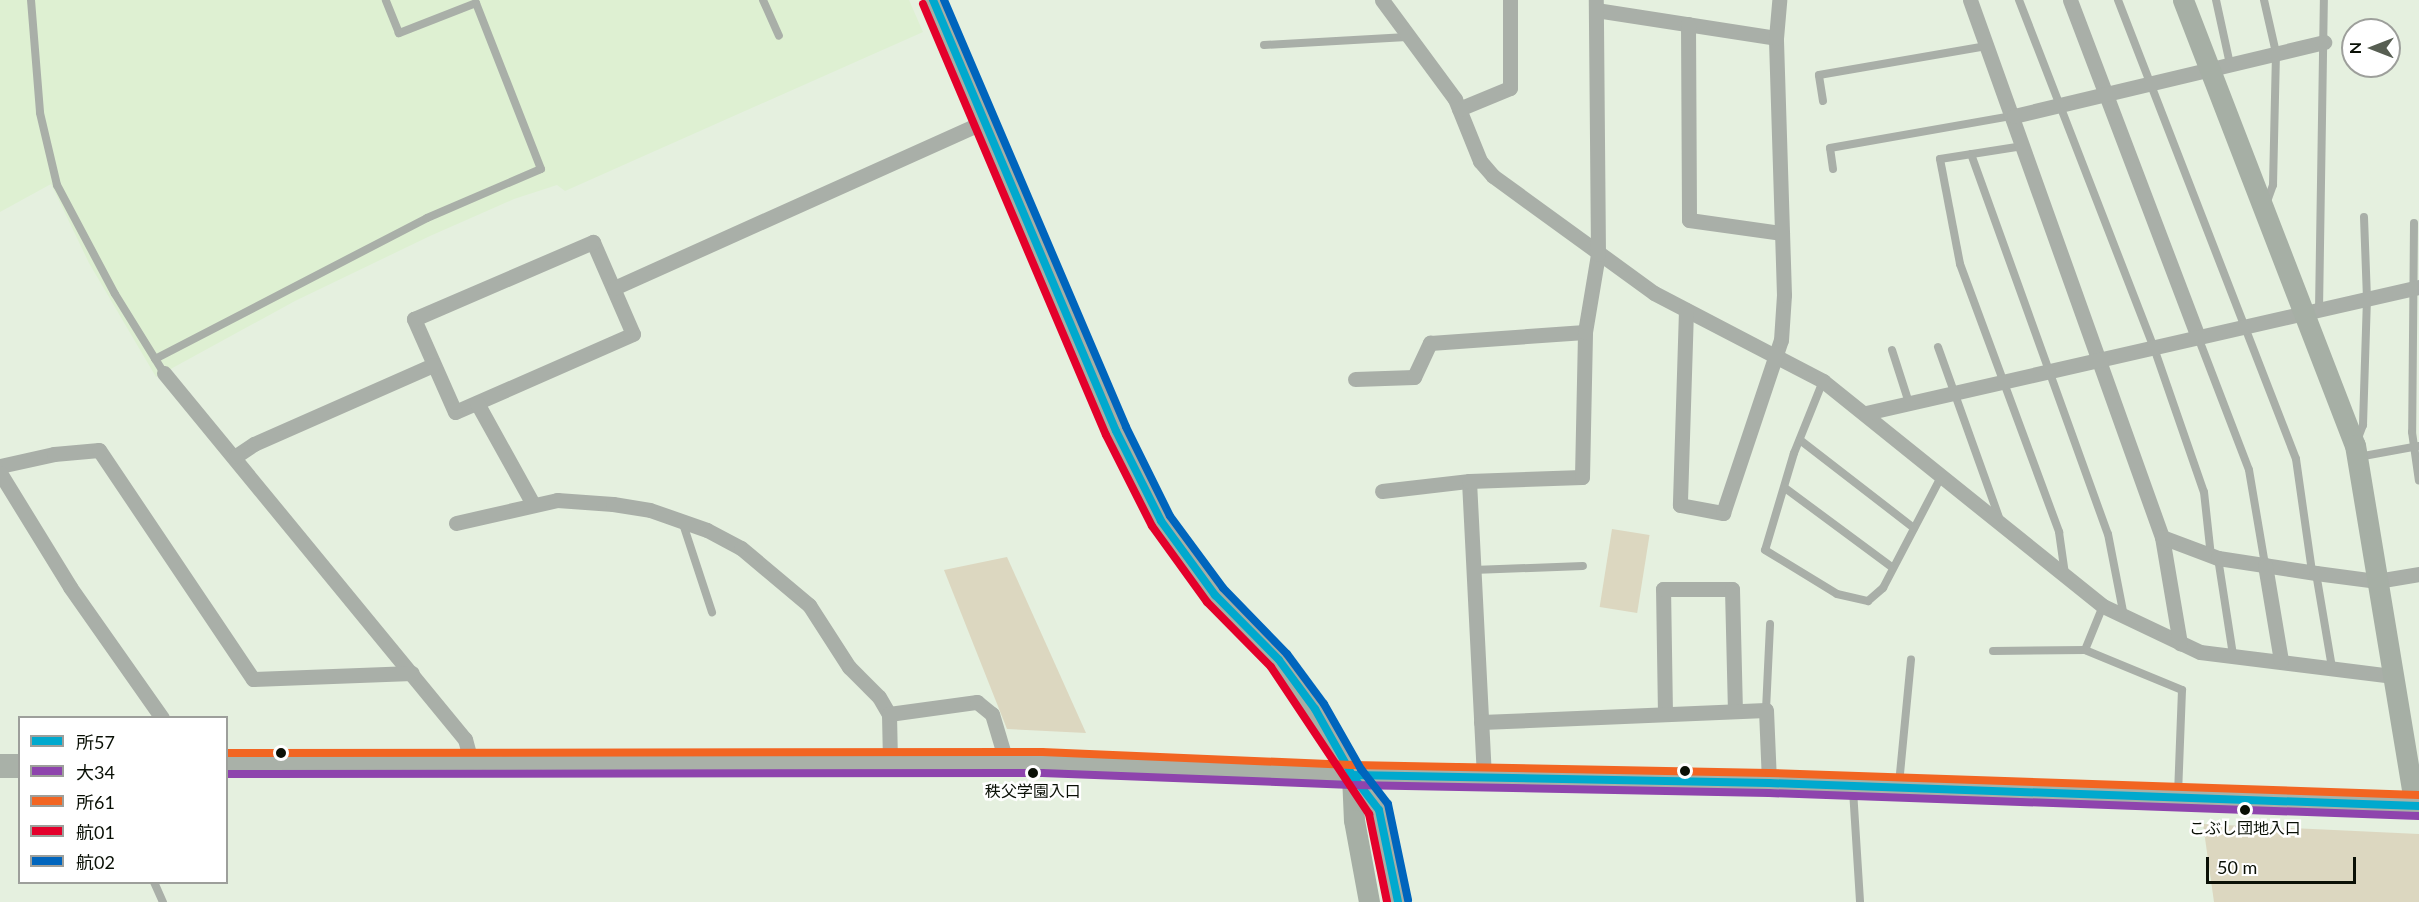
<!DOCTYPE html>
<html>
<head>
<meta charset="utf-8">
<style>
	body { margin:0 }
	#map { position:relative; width:2419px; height:902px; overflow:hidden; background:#e5f0df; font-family:Lato,"Noto Sans JP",sans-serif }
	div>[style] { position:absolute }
	.built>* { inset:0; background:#def0d2 }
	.green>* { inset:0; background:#dcd7c0; transform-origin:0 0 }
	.lane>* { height:8px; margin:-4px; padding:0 4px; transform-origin:4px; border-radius:4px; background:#a9afa8 }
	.street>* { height:15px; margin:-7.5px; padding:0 7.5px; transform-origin:7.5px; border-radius:7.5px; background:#a9afa8 }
	.secondary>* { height:21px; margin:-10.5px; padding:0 10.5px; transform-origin:10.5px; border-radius:10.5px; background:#a6afa5 }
	.primary>* { height:24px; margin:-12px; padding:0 12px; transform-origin:12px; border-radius:12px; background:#a9b1a8 }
	.bus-1>* { height:8px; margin:-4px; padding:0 4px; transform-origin:4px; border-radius:4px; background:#00a9ce }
	.bus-2>* { height:8px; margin:-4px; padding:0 4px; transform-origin:4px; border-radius:4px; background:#8e44ad }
	.bus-3>* { height:8px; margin:-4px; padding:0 4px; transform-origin:4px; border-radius:4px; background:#f26522 }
	.bus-4>* { height:8px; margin:-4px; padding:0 4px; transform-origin:4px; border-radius:4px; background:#e4002b }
	.bus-5>* { height:8px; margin:-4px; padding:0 4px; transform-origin:4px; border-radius:4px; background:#0065bd }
	.dots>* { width:16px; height:16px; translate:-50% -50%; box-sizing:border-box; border:3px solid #fff; border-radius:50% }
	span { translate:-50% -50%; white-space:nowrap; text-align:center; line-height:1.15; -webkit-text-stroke:5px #fff; paint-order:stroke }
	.bus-label { font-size:16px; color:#0a1006 }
	.legend { position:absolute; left:18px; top:716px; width:210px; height:168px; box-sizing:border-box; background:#fff; border:2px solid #9d9f9b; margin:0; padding:8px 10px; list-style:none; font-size:18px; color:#0a1006 }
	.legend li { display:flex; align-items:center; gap:12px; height:30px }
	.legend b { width:30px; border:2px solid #9d9f9b }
	.north { position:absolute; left:2341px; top:18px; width:60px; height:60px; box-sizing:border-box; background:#fff; border:2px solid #9d9f9b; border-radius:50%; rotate:270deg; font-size:16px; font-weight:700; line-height:24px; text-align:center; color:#0a1006 }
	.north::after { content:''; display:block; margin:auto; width:21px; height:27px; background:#575e52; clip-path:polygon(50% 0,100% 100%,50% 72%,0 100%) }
	.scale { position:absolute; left:2206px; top:857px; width:150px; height:27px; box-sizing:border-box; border:3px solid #0a1006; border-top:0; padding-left:8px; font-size:18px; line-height:21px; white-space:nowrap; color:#0a1006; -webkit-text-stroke:4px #fff; paint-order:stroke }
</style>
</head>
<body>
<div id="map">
	<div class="built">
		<div style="clip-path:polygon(0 0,909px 0,923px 32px,565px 191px,557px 185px,514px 199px,430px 236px,295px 301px,156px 377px,89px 263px,51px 184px,0 212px)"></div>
	</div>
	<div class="green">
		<div style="left:1612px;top:529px;width:38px;height:79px;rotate:9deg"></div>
		<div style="clip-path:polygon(1007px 557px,1086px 733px,1007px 729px,944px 570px)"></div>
		<div style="clip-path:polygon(2203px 824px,2419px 834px,2419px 902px,2214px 902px)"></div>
	</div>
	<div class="lane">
		<div style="left:31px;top:0;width:113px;rotate:85.4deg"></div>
		<div style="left:40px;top:113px;width:74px;rotate:76.7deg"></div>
		<div style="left:57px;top:185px;width:123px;rotate:62deg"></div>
		<div style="left:115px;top:294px;width:93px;rotate:58.2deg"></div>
		<div style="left:763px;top:0;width:39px;rotate:66deg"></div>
		<div style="left:2019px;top:0;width:373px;rotate:68.8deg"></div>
		<div style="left:2154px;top:348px;width:152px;rotate:70.9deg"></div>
		<div style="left:2204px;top:492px;width:64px;rotate:83.8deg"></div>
		<div style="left:2118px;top:0;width:492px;rotate:68.8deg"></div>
		<div style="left:2296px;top:459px;width:114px;rotate:81.9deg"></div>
		<div style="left:2216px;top:0;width:66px;rotate:77.7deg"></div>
		<div style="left:2264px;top:0;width:54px;rotate:77.2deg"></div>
		<div style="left:2276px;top:53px;width:132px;rotate:91.3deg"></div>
		<div style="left:2273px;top:185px;width:20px;rotate:110deg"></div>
		<div style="left:1264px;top:45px;width:143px;rotate:-3.2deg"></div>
		<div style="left:1823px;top:101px;width:26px;rotate:-99deg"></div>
		<div style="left:1819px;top:75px;width:170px;rotate:-9.8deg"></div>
		<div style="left:2023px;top:146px;width:84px;rotate:171.1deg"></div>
		<div style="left:1940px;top:159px;width:107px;rotate:79.2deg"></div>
		<div style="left:1960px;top:264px;width:286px;rotate:69.7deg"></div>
		<div style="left:2059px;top:532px;width:42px;rotate:81.9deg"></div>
		<div style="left:1971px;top:154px;width:404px;rotate:70.2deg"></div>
		<div style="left:2108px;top:534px;width:84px;rotate:79deg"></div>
		<div style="left:1833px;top:169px;width:21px;rotate:-98deg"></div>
		<div style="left:1830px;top:148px;width:185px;rotate:-10deg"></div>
		<div style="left:2414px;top:223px;width:209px;rotate:90.5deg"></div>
		<div style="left:2412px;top:432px;width:49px;rotate:81.9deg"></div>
		<div style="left:2319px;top:310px;width:310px;rotate:-89.1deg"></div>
		<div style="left:2198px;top:337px;width:142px;rotate:69deg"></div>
		<div style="left:2249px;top:470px;width:96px;rotate:80.4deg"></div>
		<div style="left:1938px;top:347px;width:184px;rotate:70.3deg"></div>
		<div style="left:1892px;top:350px;width:56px;rotate:72.2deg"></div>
		<div style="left:155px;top:359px;width:306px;rotate:-27.4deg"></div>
		<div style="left:427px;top:218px;width:124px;rotate:-23.3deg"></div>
		<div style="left:541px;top:169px;width:178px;rotate:-111.4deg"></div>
		<div style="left:476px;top:3px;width:83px;rotate:158.7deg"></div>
		<div style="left:399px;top:33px;width:35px;rotate:-112deg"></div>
		<div style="left:1823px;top:381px;width:78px;rotate:111.9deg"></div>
		<div style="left:1794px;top:453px;width:101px;rotate:106.6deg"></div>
		<div style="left:1765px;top:550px;width:84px;rotate:31.4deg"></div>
		<div style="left:1837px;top:594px;width:32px;rotate:13deg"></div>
		<div style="left:1868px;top:601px;width:20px;rotate:-41deg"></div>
		<div style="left:1883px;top:588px;width:125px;rotate:-62.4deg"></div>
		<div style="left:2358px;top:438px;width:14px;rotate:-69deg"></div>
		<div style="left:2363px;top:425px;width:126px;rotate:-88.2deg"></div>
		<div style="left:2367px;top:299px;width:82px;rotate:-92.1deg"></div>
		<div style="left:1800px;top:440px;width:144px;rotate:37.7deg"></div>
		<div style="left:2358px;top:457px;width:62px;rotate:-10.2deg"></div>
		<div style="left:1785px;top:488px;width:134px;rotate:36.5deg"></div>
		<div style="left:683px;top:524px;width:93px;rotate:71.8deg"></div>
		<div style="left:2218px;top:558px;width:98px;rotate:81.2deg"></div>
		<div style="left:1473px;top:570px;width:110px;rotate:-2.1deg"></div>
		<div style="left:2316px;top:573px;width:96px;rotate:80.4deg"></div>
		<div style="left:2085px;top:650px;width:48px;rotate:-67.8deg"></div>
		<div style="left:1993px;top:651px;width:92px;rotate:-0.6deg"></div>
		<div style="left:2085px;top:650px;width:105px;rotate:22.4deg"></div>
		<div style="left:2182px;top:690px;width:106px;rotate:92.2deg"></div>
		<div style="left:1766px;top:710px;width:86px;rotate:-87.3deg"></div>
		<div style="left:1899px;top:784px;width:125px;rotate:-84.5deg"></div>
		<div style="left:1853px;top:790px;width:112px;rotate:86.4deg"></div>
		<div style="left:154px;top:882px;width:22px;rotate:66deg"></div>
	</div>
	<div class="street">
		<div style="left:1382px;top:0;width:123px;rotate:53.6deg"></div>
		<div style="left:1455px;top:99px;width:67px;rotate:68deg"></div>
		<div style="left:1480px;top:161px;width:20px;rotate:49deg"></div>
		<div style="left:1493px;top:176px;width:199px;rotate:36deg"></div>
		<div style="left:1654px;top:293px;width:191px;rotate:27.5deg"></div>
		<div style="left:1823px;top:381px;width:359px;rotate:38.8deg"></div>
		<div style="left:2103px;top:606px;width:107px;rotate:25.4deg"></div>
		<div style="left:2200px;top:652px;width:193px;rotate:7.1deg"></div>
		<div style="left:1970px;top:0;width:570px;rotate:70.33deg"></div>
		<div style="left:2162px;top:537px;width:108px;rotate:80.4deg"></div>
		<div style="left:2070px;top:0;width:360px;rotate:69.2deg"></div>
		<div style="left:1596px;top:10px;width:182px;rotate:8.8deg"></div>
		<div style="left:1688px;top:24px;width:196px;rotate:89.7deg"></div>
		<div style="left:1689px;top:220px;width:94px;rotate:8deg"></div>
		<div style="left:1459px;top:109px;width:55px;rotate:-22.4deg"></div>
		<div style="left:1510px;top:88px;width:88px;rotate:-90deg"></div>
		<div style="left:2014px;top:116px;width:319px;rotate:-13.4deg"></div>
		<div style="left:593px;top:242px;width:100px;rotate:66.5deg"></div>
		<div style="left:633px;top:334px;width:194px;rotate:156.3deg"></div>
		<div style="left:455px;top:412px;width:102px;rotate:-113.8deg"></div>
		<div style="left:414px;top:319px;width:195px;rotate:-23.3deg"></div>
		<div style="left:614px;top:288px;width:406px;rotate:-24.2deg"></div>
		<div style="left:1686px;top:310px;width:195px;rotate:91.8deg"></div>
		<div style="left:1680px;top:505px;width:44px;rotate:10.5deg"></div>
		<div style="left:1723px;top:513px;width:182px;rotate:-71.5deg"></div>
		<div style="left:1781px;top:340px;width:45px;rotate:-86.2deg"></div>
		<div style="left:1784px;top:295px;width:257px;rotate:-91.8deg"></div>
		<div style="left:1776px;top:38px;width:38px;rotate:-85deg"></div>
		<div style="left:164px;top:373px;width:474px;rotate:50.6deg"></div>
		<div style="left:465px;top:739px;width:24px;rotate:75deg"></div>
		<div style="left:1355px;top:379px;width:59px;rotate:-1.9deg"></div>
		<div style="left:1414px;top:377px;width:38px;rotate:-65deg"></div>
		<div style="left:1430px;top:343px;width:155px;rotate:-4.1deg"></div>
		<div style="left:477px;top:403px;width:115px;rotate:61deg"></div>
		<div style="left:1866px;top:413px;width:567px;rotate:-12.84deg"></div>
		<div style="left:236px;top:456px;width:22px;rotate:-34deg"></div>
		<div style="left:254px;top:444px;width:196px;rotate:-23.8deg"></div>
		<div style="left:0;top:466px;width:55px;rotate:-12.5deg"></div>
		<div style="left:54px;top:454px;width:45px;rotate:-5.1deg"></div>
		<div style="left:99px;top:450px;width:276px;rotate:56.1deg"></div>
		<div style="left:253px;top:679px;width:159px;rotate:-2.2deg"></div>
		<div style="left:0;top:473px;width:134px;rotate:58.4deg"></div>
		<div style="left:70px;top:587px;width:160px;rotate:54.9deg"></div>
		<div style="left:1469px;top:481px;width:296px;rotate:87.1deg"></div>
		<div style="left:1382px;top:491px;width:88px;rotate:-6.6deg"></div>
		<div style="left:1469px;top:481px;width:113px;rotate:-2deg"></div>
		<div style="left:1582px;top:477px;width:145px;rotate:-88.8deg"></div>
		<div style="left:1585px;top:332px;width:79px;rotate:-80.5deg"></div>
		<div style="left:1598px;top:254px;width:254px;rotate:-90.5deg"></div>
		<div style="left:456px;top:523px;width:104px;rotate:-12.8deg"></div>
		<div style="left:557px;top:500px;width:56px;rotate:4.1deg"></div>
		<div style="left:613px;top:504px;width:37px;rotate:9deg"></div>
		<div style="left:650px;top:510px;width:60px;rotate:19.3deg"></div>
		<div style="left:707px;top:530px;width:38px;rotate:28deg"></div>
		<div style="left:741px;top:548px;width:89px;rotate:40deg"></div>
		<div style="left:809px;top:605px;width:74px;rotate:57.2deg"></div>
		<div style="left:849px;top:667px;width:42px;rotate:45deg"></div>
		<div style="left:879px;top:697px;width:20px;rotate:60deg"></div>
		<div style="left:889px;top:714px;width:47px;rotate:88.8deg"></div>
		<div style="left:2162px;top:537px;width:60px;rotate:20.6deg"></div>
		<div style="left:2218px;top:558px;width:99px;rotate:8.7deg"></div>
		<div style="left:2316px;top:573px;width:62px;rotate:7.5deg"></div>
		<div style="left:2377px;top:581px;width:43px;rotate:-9.5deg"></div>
		<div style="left:2265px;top:565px;width:97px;rotate:80.5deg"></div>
		<div style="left:889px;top:714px;width:89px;rotate:-7.8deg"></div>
		<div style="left:977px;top:702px;width:19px;rotate:39deg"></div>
		<div style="left:992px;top:714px;width:49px;rotate:73.4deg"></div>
		<div style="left:1665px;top:714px;width:125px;rotate:-90.9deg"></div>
		<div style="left:1663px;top:589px;width:69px"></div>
		<div style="left:1732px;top:589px;width:122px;rotate:88.6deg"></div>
		<div style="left:1481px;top:722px;width:285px;rotate:-2.4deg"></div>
		<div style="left:1766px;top:710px;width:73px;rotate:87.6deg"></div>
	</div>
	<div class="secondary">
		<div style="left:933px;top:0;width:468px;rotate:67deg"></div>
		<div style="left:1116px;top:431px;width:101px;rotate:63.4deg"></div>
		<div style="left:1161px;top:521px;width:46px;rotate:57.3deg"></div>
		<div style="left:1186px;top:560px;width:45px;rotate:50.4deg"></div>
		<div style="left:1215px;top:595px;width:91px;rotate:45.4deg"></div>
		<div style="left:1279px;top:660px;width:61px;rotate:53.7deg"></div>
		<div style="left:1315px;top:709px;width:76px;rotate:60.7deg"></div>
		<div style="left:1352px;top:775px;width:44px;rotate:52.4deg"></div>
		<div style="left:1379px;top:810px;width:94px;rotate:78.3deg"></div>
		<div style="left:2183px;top:0;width:477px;rotate:68.9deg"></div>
		<div style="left:2355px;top:445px;width:366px;rotate:80.6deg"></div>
		<div style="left:1352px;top:775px;width:45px;rotate:87.5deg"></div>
		<div style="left:1354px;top:820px;width:83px;rotate:79.6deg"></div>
	</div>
	<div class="primary">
		<div style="left:226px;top:764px;width:816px;rotate:-0.14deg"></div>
		<div style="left:1042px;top:762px;width:310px;rotate:2.4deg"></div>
		<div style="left:1352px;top:775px;width:417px;rotate:1.1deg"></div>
		<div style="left:1769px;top:783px;width:650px;rotate:2.03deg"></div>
		<div style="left:0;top:766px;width:20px"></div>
	</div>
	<div class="bus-1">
		<div style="left:933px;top:0;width:468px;rotate:67deg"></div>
		<div style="left:1116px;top:431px;width:101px;rotate:63.4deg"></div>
		<div style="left:1161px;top:521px;width:92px;rotate:53.9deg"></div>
		<div style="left:1215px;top:595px;width:91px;rotate:45.4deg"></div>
		<div style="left:1279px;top:660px;width:61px;rotate:53.7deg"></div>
		<div style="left:1315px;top:709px;width:76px;rotate:60.7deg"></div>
		<div style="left:1352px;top:775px;width:44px;rotate:52.4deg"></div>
		<div style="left:1379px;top:810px;width:94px;rotate:78.3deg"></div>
		<div style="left:1352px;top:775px;width:417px;rotate:1.1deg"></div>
		<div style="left:1769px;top:783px;width:650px;rotate:2.03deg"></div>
	</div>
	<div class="bus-2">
		<div style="left:226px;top:774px;width:816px;rotate:-0.07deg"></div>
		<div style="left:1042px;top:773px;width:310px;rotate:2.2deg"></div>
		<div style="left:1352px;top:785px;width:417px;rotate:1.1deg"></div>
		<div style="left:1769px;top:793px;width:650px;rotate:2.03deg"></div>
	</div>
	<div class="bus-3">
		<div style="left:226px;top:753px;width:816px;rotate:-0.07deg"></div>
		<div style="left:1042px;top:752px;width:310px;rotate:2.4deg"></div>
		<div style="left:1352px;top:765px;width:417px;rotate:1.1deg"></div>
		<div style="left:1769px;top:773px;width:650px;rotate:1.94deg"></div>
	</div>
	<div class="bus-4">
		<div style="left:923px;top:4px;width:468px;rotate:67deg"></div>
		<div style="left:1106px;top:435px;width:102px;rotate:63.2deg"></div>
		<div style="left:1152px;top:526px;width:94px;rotate:54.1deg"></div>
		<div style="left:1207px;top:602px;width:91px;rotate:45.4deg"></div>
		<div style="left:1271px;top:667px;width:177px;rotate:56.3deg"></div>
		<div style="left:1369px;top:814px;width:90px;rotate:78.4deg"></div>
	</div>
	<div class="bus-5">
		<div style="left:944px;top:0;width:464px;rotate:66.9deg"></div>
		<div style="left:1126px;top:427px;width:99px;rotate:63.7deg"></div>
		<div style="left:1170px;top:516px;width:89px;rotate:53.6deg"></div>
		<div style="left:1223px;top:588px;width:92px;rotate:45.9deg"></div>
		<div style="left:1287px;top:654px;width:62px;rotate:53.5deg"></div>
		<div style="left:1324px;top:704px;width:75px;rotate:60.4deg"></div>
		<div style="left:1361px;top:769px;width:44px;rotate:52.4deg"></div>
		<div style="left:1388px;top:804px;width:98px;rotate:78.2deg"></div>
	</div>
	<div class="dots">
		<div style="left:281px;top:753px;background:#0a1006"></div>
		<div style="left:1685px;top:771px;background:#0a1006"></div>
		<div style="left:1033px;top:773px;background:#0a1006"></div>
		<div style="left:2245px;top:810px;background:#0a1006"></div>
	</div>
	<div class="bus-label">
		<span style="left:1033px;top:791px">秩父学園入口</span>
		<span style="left:2245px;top:828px">こぶし団地入口</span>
	</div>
	<ul class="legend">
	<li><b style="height:8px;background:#00a9ce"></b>所57</li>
	<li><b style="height:8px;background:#8e44ad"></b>大34</li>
	<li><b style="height:8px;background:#f26522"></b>所61</li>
	<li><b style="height:8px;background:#e4002b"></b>航01</li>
	<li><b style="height:8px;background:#0065bd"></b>航02</li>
	</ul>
	<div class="north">N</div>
	<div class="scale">50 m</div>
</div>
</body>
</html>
